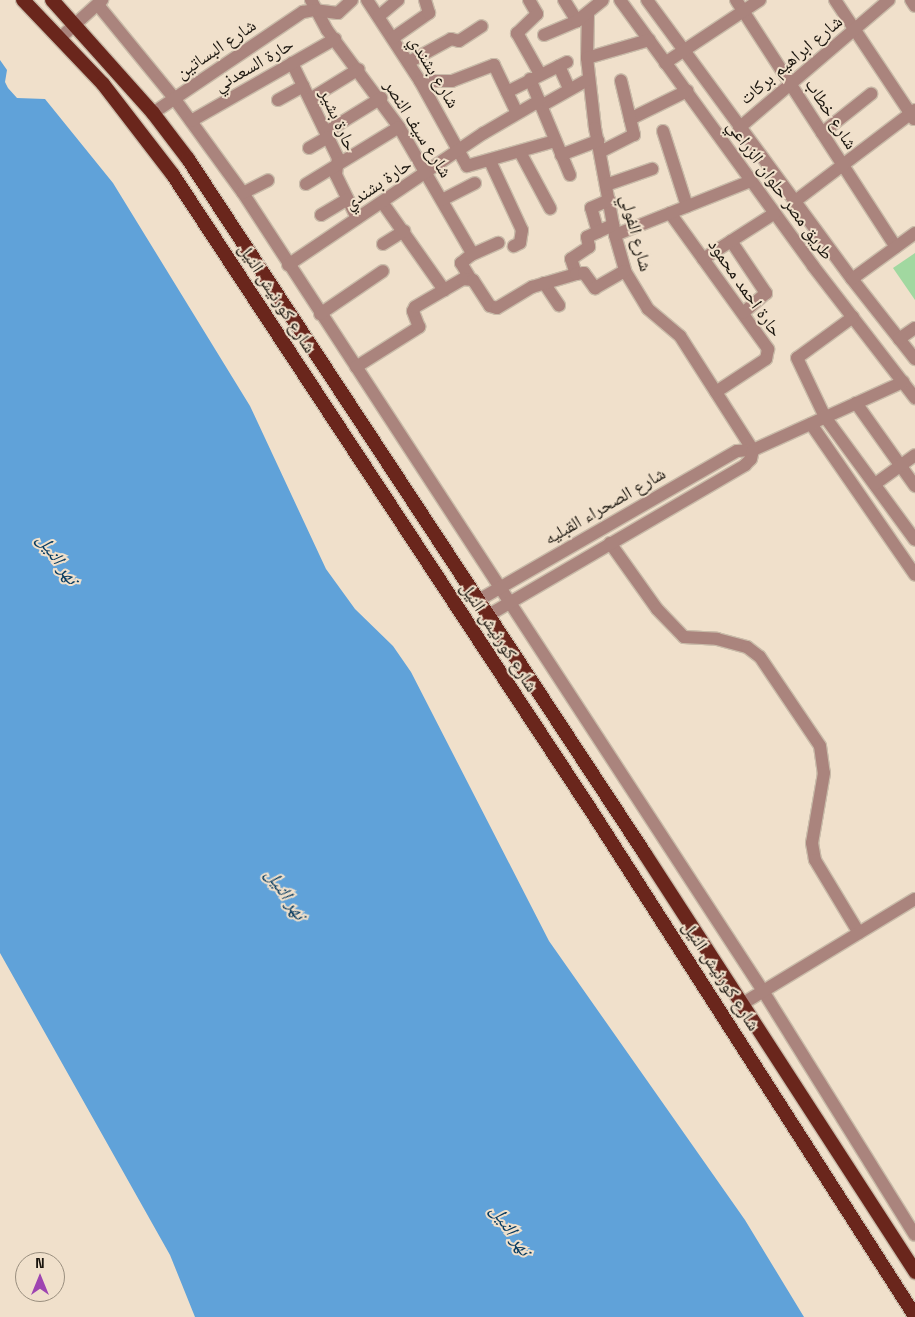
<!DOCTYPE html>
<html>
<head>
<meta charset="utf-8">
<style>
	body { margin:0 }
	#map { position:relative; width:915px; height:1317px; overflow:hidden; background:#f0e0cb; font-family:"Space Grotesk","Noto Naskh Arabic",sans-serif }
	div>[style] { position:absolute }
	.green>* { inset:0; background:#a1d8a0 }
	.water>* { inset:0; background:#60a2d9 }
	.roads { filter:drop-shadow(1px 0 #c9bba9) drop-shadow(-1px 0 #c9bba9) drop-shadow(0 1px #c9bba9) drop-shadow(0 -1px #c9bba9) }
	.minor>* { height:12px; margin:-6px; padding:0 6px; transform-origin:6px; border-radius:6px; background:#aa847d }
	.trunk>* { height:14px; margin:-7px; padding:0 7px; transform-origin:7px; border-radius:7px; background:#6a261c }
	span { translate:-50% -50%; white-space:nowrap; text-align:center; line-height:1.15; -webkit-text-stroke:4px #f0e0cb; paint-order:stroke }
	.street-label { font-size:18px; color:#1a150e }
	.water-label { font-size:19px; color:#093c61; font-style:italic }
	.north { position:absolute; left:15px; top:1252px; width:50px; height:50px; box-sizing:border-box; background:#f0e0cb; border:1px solid #9a8f7f; border-radius:50%; rotate:0deg; font-size:14px; font-weight:700; line-height:20px; text-align:center; color:#1a150e }
	.north::after { content:''; display:block; margin:auto; width:18px; height:22px; background:#9e45b1; clip-path:polygon(50% 0,100% 100%,50% 72%,0 100%) }
</style>
</head>
<body>
<div id="map">
	<div class="green">
		<div style="clip-path:polygon(915px 253px,915px 300px,893px 268px)"></div>
	</div>
	<div class="water">
		<div style="clip-path:polygon(0 60px,7px 70px,5px 82px,8px 88px,17px 98px,45px 99px,113px 183px,250px 406px,326px 569px,355px 609px,393px 646px,411px 672px,549px 941px,745px 1220px,804px 1317px,195px 1317px,170px 1255px,0 953px)"></div>
	</div>
	<div class="roads">
		<div class="minor">
			<div style="left:311px;top:0;width:34px;rotate:62deg"></div>
			<div style="left:327px;top:30px;width:121px;rotate:53.4deg"></div>
			<div style="left:399px;top:127px;width:143px;rotate:59.9deg"></div>
			<div style="left:471px;top:251px;width:4px;rotate:90deg"></div>
			<div style="left:471px;top:255px;width:13px;rotate:141deg"></div>
			<div style="left:461px;top:263px;width:17px;rotate:59deg"></div>
			<div style="left:367px;top:0;width:97px;rotate:56.8deg"></div>
			<div style="left:420px;top:81px;width:97px;rotate:61.1deg"></div>
			<div style="left:467px;top:166px;width:91px;rotate:-15.9deg"></div>
			<div style="left:529px;top:0;width:16px;rotate:60deg"></div>
			<div style="left:537px;top:14px;width:28px;rotate:136deg"></div>
			<div style="left:517px;top:33px;width:47px;rotate:60.7deg"></div>
			<div style="left:564px;top:0;width:25px;rotate:58deg"></div>
			<div style="left:620px;top:0;width:329px;rotate:54deg"></div>
			<div style="left:813px;top:266px;width:167px;rotate:52.3deg"></div>
			<div style="left:647px;top:0;width:346px;rotate:53.7deg"></div>
			<div style="left:852px;top:279px;width:102px;rotate:51.8deg"></div>
			<div style="left:736px;top:0;width:294px;rotate:57.1deg"></div>
			<div style="left:835px;top:0;width:143px;rotate:56.4deg"></div>
			<div style="left:911px;top:0;width:7px;rotate:56deg"></div>
			<div style="left:98px;top:5px;width:120px;rotate:50.7deg"></div>
			<div style="left:174px;top:98px;width:117px;rotate:54deg"></div>
			<div style="left:243px;top:193px;width:952px;rotate:56.91deg"></div>
			<div style="left:763px;top:991px;width:287px;rotate:58.1deg"></div>
			<div style="left:588px;top:14px;width:44px;rotate:91.3deg"></div>
			<div style="left:587px;top:58px;width:70px;rotate:83.5deg"></div>
			<div style="left:595px;top:128px;width:109px;rotate:79.4deg"></div>
			<div style="left:615px;top:235px;width:37px;rotate:74deg"></div>
			<div style="left:625px;top:271px;width:44px;rotate:58.8deg"></div>
			<div style="left:648px;top:309px;width:42px;rotate:40.2deg"></div>
			<div style="left:680px;top:336px;width:135px;rotate:57.4deg"></div>
			<div style="left:379px;top:16px;width:25px;rotate:-40deg"></div>
			<div style="left:544px;top:35px;width:36px;rotate:-23deg"></div>
			<div style="left:577px;top:21px;width:33px;rotate:-39deg"></div>
			<div style="left:60px;top:38px;width:57px;rotate:-42.1deg"></div>
			<div style="left:393px;top:38px;width:44px;rotate:-34.8deg"></div>
			<div style="left:429px;top:13px;width:14px;rotate:-107deg"></div>
			<div style="left:587px;top:58px;width:65px;rotate:-16.2deg"></div>
			<div style="left:409px;top:62px;width:48px;rotate:-28.7deg"></div>
			<div style="left:451px;top:39px;width:8px;rotate:14deg"></div>
			<div style="left:459px;top:41px;width:27px;rotate:-33deg"></div>
			<div style="left:292px;top:63px;width:106px;rotate:64.2deg"></div>
			<div style="left:338px;top:158px;width:17px;rotate:97deg"></div>
			<div style="left:336px;top:175px;width:48px;rotate:64deg"></div>
			<div style="left:665px;top:63px;width:114px;rotate:-33.6deg"></div>
			<div style="left:559px;top:66px;width:24px;rotate:66deg"></div>
			<div style="left:530px;top:79px;width:104px;rotate:67.4deg"></div>
			<div style="left:420px;top:81px;width:32px"></div>
			<div style="left:452px;top:81px;width:45px;rotate:-20.9deg"></div>
			<div style="left:494px;top:65px;width:53px;rotate:64.4deg"></div>
			<div style="left:507px;top:92px;width:67px;rotate:-26.6deg"></div>
			<div style="left:310px;top:99px;width:57px;rotate:-31.5deg"></div>
			<div style="left:278px;top:100px;width:29px;rotate:-29deg"></div>
			<div style="left:541px;top:106px;width:55px;rotate:-29.4deg"></div>
			<div style="left:153px;top:113px;width:181px;rotate:-34deg"></div>
			<div style="left:303px;top:12px;width:11px;rotate:-10deg"></div>
			<div style="left:314px;top:10px;width:24px;rotate:7deg"></div>
			<div style="left:338px;top:13px;width:19px;rotate:-43deg"></div>
			<div style="left:630px;top:119px;width:64px;rotate:-26.2deg"></div>
			<div style="left:191px;top:121px;width:166px;rotate:-29.7deg"></div>
			<div style="left:739px;top:128px;width:197px;rotate:-40.5deg"></div>
			<div style="left:663px;top:131px;width:79px;rotate:72.3deg"></div>
			<div style="left:326px;top:132px;width:65px;rotate:-31.7deg"></div>
			<div style="left:822px;top:133px;width:63px;rotate:-38.5deg"></div>
			<div style="left:309px;top:148px;width:22px;rotate:-30deg"></div>
			<div style="left:520px;top:152px;width:64px;rotate:61.8deg"></div>
			<div style="left:600px;top:152px;width:38px;rotate:-27deg"></div>
			<div style="left:634px;top:135px;width:56px;rotate:-103.5deg"></div>
			<div style="left:561px;top:155px;width:40px;rotate:-21deg"></div>
			<div style="left:490px;top:161px;width:76px;rotate:65.1deg"></div>
			<div style="left:522px;top:230px;width:13px;rotate:99deg"></div>
			<div style="left:520px;top:243px;width:7px;rotate:153deg"></div>
			<div style="left:306px;top:184px;width:109px;rotate:-31.5deg"></div>
			<div style="left:606px;top:185px;width:49px;rotate:-19.2deg"></div>
			<div style="left:243px;top:193px;width:28px;rotate:-27deg"></div>
			<div style="left:442px;top:200px;width:37px;rotate:-27deg"></div>
			<div style="left:382px;top:202px;width:108px;rotate:54.8deg"></div>
			<div style="left:794px;top:202px;width:152px;rotate:-37.2deg"></div>
			<div style="left:670px;top:213px;width:168px;rotate:54.2deg"></div>
			<div style="left:768px;top:349px;width:10px;rotate:101deg"></div>
			<div style="left:766px;top:359px;width:60px;rotate:146.6deg"></div>
			<div style="left:321px;top:215px;width:31px;rotate:-31deg"></div>
			<div style="left:598px;top:232px;width:25px;rotate:-106deg"></div>
			<div style="left:591px;top:208px;width:20px;rotate:-24deg"></div>
			<div style="left:615px;top:235px;width:146px;rotate:-21.7deg"></div>
			<div style="left:731px;top:241px;width:63px;rotate:56.1deg"></div>
			<div style="left:766px;top:293px;width:30px;rotate:139deg"></div>
			<div style="left:383px;top:244px;width:25px;rotate:-32deg"></div>
			<div style="left:471px;top:255px;width:30px;rotate:-24deg"></div>
			<div style="left:703px;top:259px;width:85px;rotate:-32.6deg"></div>
			<div style="left:288px;top:265px;width:236px;rotate:-34deg"></div>
			<div style="left:484px;top:133px;width:64px;rotate:-30.2deg"></div>
			<div style="left:576px;top:274px;width:16px;rotate:-108deg"></div>
			<div style="left:571px;top:259px;width:22px;rotate:-34deg"></div>
			<div style="left:589px;top:247px;width:10px;rotate:-101deg"></div>
			<div style="left:587px;top:237px;width:29px;rotate:-25deg"></div>
			<div style="left:852px;top:279px;width:78px;rotate:-36.1deg"></div>
			<div style="left:544px;top:283px;width:27px;rotate:56deg"></div>
			<div style="left:320px;top:314px;width:76px;rotate:-34.3deg"></div>
			<div style="left:853px;top:317px;width:69px;rotate:143.8deg"></div>
			<div style="left:797px;top:358px;width:65px;rotate:64.6deg"></div>
			<div style="left:825px;top:417px;width:152px;rotate:53.8deg"></div>
			<div style="left:899px;top:339px;width:19px;rotate:-35deg"></div>
			<div style="left:356px;top:367px;width:75px;rotate:-32.4deg"></div>
			<div style="left:419px;top:327px;width:17px;rotate:-111deg"></div>
			<div style="left:413px;top:311px;width:4px;rotate:-63deg"></div>
			<div style="left:415px;top:307px;width:56px;rotate:-30.3deg"></div>
			<div style="left:463px;top:279px;width:10px;rotate:6deg"></div>
			<div style="left:473px;top:280px;width:31px;rotate:57deg"></div>
			<div style="left:490px;top:306px;width:7px;rotate:16deg"></div>
			<div style="left:497px;top:308px;width:41px;rotate:-31deg"></div>
			<div style="left:532px;top:287px;width:46px;rotate:-16.5deg"></div>
			<div style="left:576px;top:274px;width:8px;rotate:-7deg"></div>
			<div style="left:584px;top:273px;width:19px;rotate:54deg"></div>
			<div style="left:595px;top:288px;width:34px;rotate:-30deg"></div>
			<div style="left:856px;top:403px;width:102px;rotate:54.6deg"></div>
			<div style="left:811px;top:424px;width:183px;rotate:55.4deg"></div>
			<div style="left:875px;top:484px;width:49px;rotate:-35.9deg"></div>
			<div style="left:610px;top:543px;width:81px;rotate:54.5deg"></div>
			<div style="left:657px;top:609px;width:39px;rotate:46deg"></div>
			<div style="left:684px;top:637px;width:33px;rotate:3deg"></div>
			<div style="left:717px;top:639px;width:31px;rotate:15deg"></div>
			<div style="left:747px;top:647px;width:16px;rotate:38deg"></div>
			<div style="left:760px;top:657px;width:107px;rotate:56deg"></div>
			<div style="left:820px;top:746px;width:27px;rotate:82deg"></div>
			<div style="left:824px;top:773px;width:71px;rotate:99.7deg"></div>
			<div style="left:812px;top:843px;width:17px;rotate:80deg"></div>
			<div style="left:815px;top:860px;width:85px;rotate:58.9deg"></div>
			<div style="left:477px;top:601px;width:300px;rotate:-30deg"></div>
			<div style="left:737px;top:451px;width:16px;rotate:-4deg"></div>
			<div style="left:753px;top:450px;width:165px;rotate:-24.4deg"></div>
			<div style="left:487px;top:616px;width:299px;rotate:-30.3deg"></div>
			<div style="left:745px;top:465px;width:8px;rotate:-45deg"></div>
			<div style="left:751px;top:459px;width:9px;rotate:-77deg"></div>
			<div style="left:742px;top:1004px;width:202px;rotate:-31.3deg"></div>
		</div>
		<div class="trunk">
			<div style="left:23px;top:0;width:116px;rotate:46.4deg"></div>
			<div style="left:103px;top:84px;width:115px;rotate:52.4deg"></div>
			<div style="left:173px;top:175px;width:766px;rotate:56.66deg"></div>
			<div style="left:594px;top:815px;width:595px;rotate:57.35deg"></div>
			<div style="left:52px;top:0;width:152px;rotate:48.2deg"></div>
			<div style="left:153px;top:113px;width:58px;rotate:52.7deg"></div>
			<div style="left:188px;top:159px;width:832px;rotate:56.67deg"></div>
			<div style="left:645px;top:854px;width:498px;rotate:57.1deg"></div>
		</div>
	</div>
	<div class="street-label">
		<span style="left:216px;top:49px;rotate:-34deg">شارع البساتين</span>
		<span style="left:791px;top:60px;rotate:-40deg">شارع ابراهيم بركات</span>
		<span style="left:254px;top:65px;rotate:-30deg">حارة السعدني</span>
		<span style="left:434px;top:72px;rotate:59deg">شارع بشندي</span>
		<span style="left:831px;top:114px;rotate:57deg">شارع خطاب</span>
		<span style="left:338px;top:120px;rotate:66deg">حارة بشير</span>
		<span style="left:418px;top:129px;rotate:58deg">شارع سيف النصر</span>
		<span style="left:378px;top:184px;rotate:-34deg">حارة بشندي</span>
		<span style="left:780px;top:190px;rotate:54deg">طريق مصر حلوان الزراعي</span>
		<span style="left:636px;top:233px;rotate:75deg">شارع الفولي</span>
		<span style="left:745px;top:288px;rotate:55deg">حارة احمد محمود</span>
		<span style="left:277px;top:298px;rotate:57deg">شارع كورنيش النيل</span>
		<span style="left:605px;top:506px;rotate:-30deg">شارع الصحراء القبليه</span>
		<span style="left:499px;top:637px;rotate:57deg">شارع كورنيش النيل</span>
		<span style="left:721px;top:976px;rotate:57deg">شارع كورنيش النيل</span>
	</div>
	<div class="water-label">
		<span style="left:58px;top:559px;rotate:55deg">نهر النيل</span>
		<span style="left:286px;top:894px;rotate:56deg">نهر النيل</span>
		<span style="left:511px;top:1230px;rotate:56deg">نهر النيل</span>
	</div>
	<div class="north">N</div>
</div>
</body>
</html>
